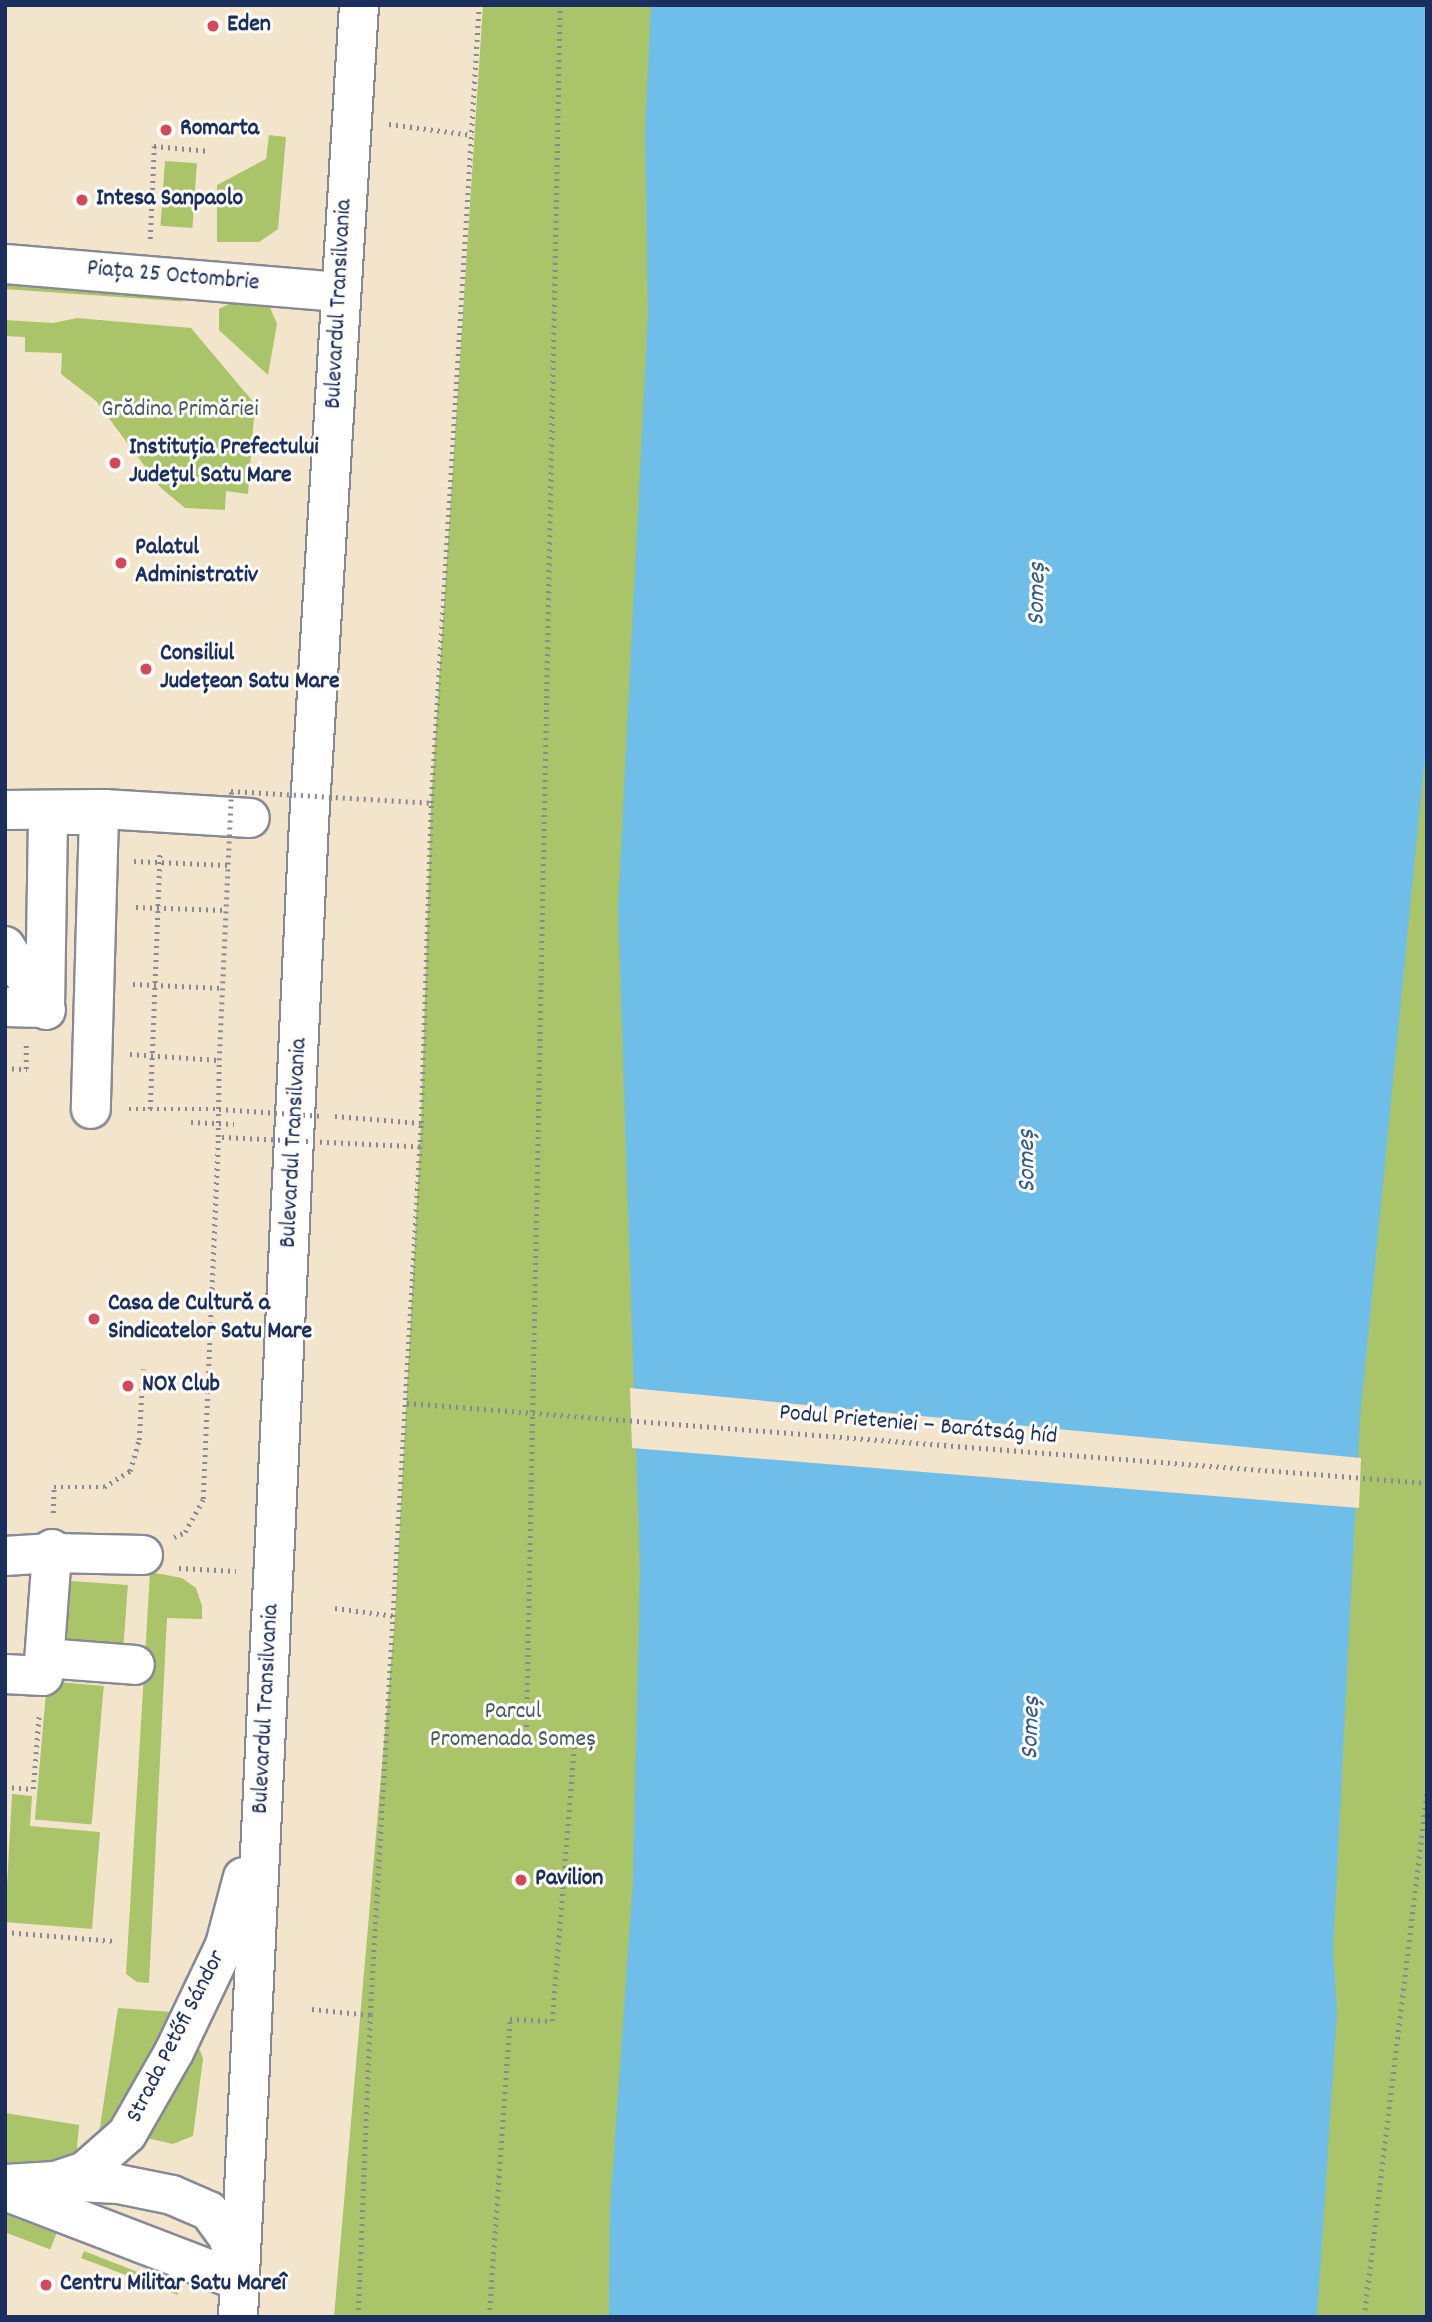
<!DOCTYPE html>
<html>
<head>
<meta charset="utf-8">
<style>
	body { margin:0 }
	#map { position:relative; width:1432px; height:2322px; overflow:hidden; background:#f3e5cc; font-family:Dekko,sans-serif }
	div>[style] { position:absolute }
	.green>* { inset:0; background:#aac46a; transform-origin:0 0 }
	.water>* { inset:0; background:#6ebee9 }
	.pier>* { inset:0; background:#f3e5cc }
	.path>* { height:4.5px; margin-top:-2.25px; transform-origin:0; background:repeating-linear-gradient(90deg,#878a95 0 2px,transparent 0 7px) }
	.roads { filter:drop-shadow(2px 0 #878a95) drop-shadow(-2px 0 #878a95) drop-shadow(0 2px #878a95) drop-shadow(0 -2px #878a95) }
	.minor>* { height:38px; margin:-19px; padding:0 19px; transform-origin:19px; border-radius:19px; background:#fff }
	.path-bridge>* { height:4.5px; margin-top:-2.25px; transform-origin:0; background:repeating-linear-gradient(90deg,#878a95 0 2px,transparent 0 7px) }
	.dots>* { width:19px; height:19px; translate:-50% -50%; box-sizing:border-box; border:4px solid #fdfcf7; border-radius:50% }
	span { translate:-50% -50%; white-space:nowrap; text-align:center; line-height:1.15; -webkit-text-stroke:6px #fdfcf7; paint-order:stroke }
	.poi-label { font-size:24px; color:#1b2f5e; font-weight:700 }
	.left { translate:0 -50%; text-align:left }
	.street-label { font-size:24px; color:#1b2f5e }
	.park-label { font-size:24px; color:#465c62 }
	.water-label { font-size:26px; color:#345a88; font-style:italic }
	.frame { position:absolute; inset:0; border:7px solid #1b2f5e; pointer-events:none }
</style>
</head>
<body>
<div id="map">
	<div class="green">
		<div style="clip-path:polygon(483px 5px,1427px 5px,1427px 2317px,334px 2317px,395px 1616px,421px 1123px,431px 803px)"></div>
		<div style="clip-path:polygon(269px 135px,286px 137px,278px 229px,259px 242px,217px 242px,217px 185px,266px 159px)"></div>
		<div style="left:165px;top:161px;width:32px;height:65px;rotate:4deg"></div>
		<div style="left:5px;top:280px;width:179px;height:9px;rotate:4deg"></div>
		<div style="clip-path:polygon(238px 299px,269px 305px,277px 324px,268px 375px,219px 330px,219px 309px)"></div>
		<div style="clip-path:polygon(77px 318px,191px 328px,255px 404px,248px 494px,226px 491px,225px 510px,185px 508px,161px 488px,96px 401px,61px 374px,62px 353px,25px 352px,25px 337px,5px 336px,5px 320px,53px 323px)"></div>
		<div style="clip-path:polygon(150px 1572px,182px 1578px,196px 1588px,202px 1606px,202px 1619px,167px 1618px,149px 1983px,137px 1982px,126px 1974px)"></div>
		<div style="left:57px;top:1580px;width:71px;height:72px;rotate:4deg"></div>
		<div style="left:47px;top:1681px;width:57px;height:139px;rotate:5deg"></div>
		<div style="clip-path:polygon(12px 1794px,32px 1796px,30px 1826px,100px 1832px,92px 1929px,5px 1922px)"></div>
		<div style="clip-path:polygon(118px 2008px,172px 2012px,163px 2056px,97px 2147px)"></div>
		<div style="clip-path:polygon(193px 2050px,200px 2050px,203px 2059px,193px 2136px,173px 2144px,137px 2136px)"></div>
		<div style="clip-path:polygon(5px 2113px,79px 2125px,76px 2160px,5px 2167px)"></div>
		<div style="left:5px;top:2214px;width:55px;height:17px;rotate:21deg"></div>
		<div style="clip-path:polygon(84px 2251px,176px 2287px,178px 2295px,81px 2258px)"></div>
	</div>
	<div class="water">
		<div style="clip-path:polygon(651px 5px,1427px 5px,1427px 735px,1360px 1418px,1333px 1950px,1337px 2013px,1317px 2317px,609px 2317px,610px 2211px,633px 1879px,640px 1569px,618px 909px,648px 313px,645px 129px)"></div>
	</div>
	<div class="pier">
		<div style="clip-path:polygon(630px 1388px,1361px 1458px,1359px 1508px,632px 1448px)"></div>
	</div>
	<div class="path">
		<div style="left:389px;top:124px;width:84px;rotate:7.5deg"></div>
		<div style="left:150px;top:239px;width:93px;rotate:-87.5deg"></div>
		<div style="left:154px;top:146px;width:56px;rotate:5.1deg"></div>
		<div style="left:134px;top:861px;width:94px;rotate:2.4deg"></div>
		<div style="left:136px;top:907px;width:90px;rotate:1.9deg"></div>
		<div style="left:133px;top:984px;width:90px;rotate:2.5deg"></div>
		<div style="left:130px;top:1054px;width:89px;rotate:3.9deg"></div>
		<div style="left:5px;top:1068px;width:22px;rotate:3deg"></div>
		<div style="left:26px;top:1069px;width:24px;rotate:-90deg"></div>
		<div style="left:129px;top:1109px;width:90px"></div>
		<div style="left:150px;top:1109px;width:258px;rotate:-87.8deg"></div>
		<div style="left:335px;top:1116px;width:86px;rotate:4.7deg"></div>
		<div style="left:191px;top:1122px;width:43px;rotate:2.7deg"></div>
		<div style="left:53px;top:1513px;width:26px;rotate:-88deg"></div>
		<div style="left:54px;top:1487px;width:50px"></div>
		<div style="left:104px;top:1487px;width:31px;rotate:-32deg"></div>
		<div style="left:130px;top:1471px;width:32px;rotate:-74deg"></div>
		<div style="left:139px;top:1440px;width:71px;rotate:-86.8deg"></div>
		<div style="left:174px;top:1537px;width:12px;rotate:-24deg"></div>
		<div style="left:185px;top:1532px;width:38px;rotate:-61deg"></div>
		<div style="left:203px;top:1499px;width:362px;rotate:-87.6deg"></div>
		<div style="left:179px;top:1568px;width:57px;rotate:3deg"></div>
		<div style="left:335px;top:1608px;width:61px;rotate:7.6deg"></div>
		<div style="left:5px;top:1787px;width:28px;rotate:4deg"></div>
		<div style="left:33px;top:1789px;width:74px;rotate:-85.4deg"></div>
		<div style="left:5px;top:1932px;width:110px;rotate:4.7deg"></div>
		<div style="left:312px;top:2009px;width:58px;rotate:5.9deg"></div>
		<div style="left:358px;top:2317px;width:302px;rotate:-87.7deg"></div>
		<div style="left:370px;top:2015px;width:893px;rotate:-86.73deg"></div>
		<div style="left:421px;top:1123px;width:320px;rotate:-88.2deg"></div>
		<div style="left:431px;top:803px;width:799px;rotate:-86.56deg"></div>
		<div style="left:489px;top:2317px;width:299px;rotate:-86deg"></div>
		<div style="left:510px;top:2019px;width:42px;rotate:2.7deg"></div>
		<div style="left:552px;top:2021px;width:277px;rotate:-85.4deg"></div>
		<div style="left:574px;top:1745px;width:48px;rotate:-175.2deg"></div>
		<div style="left:526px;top:1741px;width:1736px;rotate:-88.88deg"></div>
		<div style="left:1364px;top:2317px;width:531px;rotate:-83.18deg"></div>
	</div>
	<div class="roads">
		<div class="minor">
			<div style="left:5px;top:264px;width:337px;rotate:4.8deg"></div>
			<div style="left:5px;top:810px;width:99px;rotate:-0.6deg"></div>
			<div style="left:104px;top:809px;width:146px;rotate:3.5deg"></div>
			<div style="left:48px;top:815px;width:51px"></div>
			<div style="left:99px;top:815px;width:294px;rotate:91.6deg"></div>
			<div style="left:5px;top:946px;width:76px;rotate:57.4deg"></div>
			<div style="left:5px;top:1007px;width:40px;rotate:1.4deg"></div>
			<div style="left:45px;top:1008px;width:197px;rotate:-89.1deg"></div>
			<div style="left:52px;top:1549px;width:4px;rotate:90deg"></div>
			<div style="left:52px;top:1553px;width:91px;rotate:1.3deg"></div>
			<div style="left:5px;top:1556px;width:47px;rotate:-3.7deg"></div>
			<div style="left:52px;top:1553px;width:123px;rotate:94.2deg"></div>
			<div style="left:43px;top:1676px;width:38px;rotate:-177deg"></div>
			<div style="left:45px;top:1658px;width:90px;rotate:4.4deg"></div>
			<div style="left:59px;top:2181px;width:59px;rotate:2.9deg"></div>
			<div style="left:118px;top:2184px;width:55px;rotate:11.5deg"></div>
			<div style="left:172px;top:2195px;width:40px;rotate:23.4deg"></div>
			<div style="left:209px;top:2211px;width:32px;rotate:54deg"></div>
			<div style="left:228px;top:2237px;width:33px;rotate:74deg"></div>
			<div style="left:5px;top:2184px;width:50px;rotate:-3.4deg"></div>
			<div style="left:55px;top:2181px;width:32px;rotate:-18deg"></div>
			<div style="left:85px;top:2171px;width:56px;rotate:-41.4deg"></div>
			<div style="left:127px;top:2134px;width:95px;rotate:-60.2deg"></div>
			<div style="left:174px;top:2052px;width:119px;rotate:-64.5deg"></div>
			<div style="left:225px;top:1945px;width:70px;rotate:-75.2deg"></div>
			<div style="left:5px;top:2191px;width:252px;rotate:21deg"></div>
			<div style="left:238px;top:2317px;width:1496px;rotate:-87.28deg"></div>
			<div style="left:309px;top:823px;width:820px;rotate:-86.5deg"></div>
		</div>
	</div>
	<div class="path-bridge">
		<div style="left:219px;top:1109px;width:104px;rotate:3.9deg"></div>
		<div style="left:420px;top:1147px;width:202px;rotate:-177.2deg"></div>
		<div style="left:218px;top:1137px;width:77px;rotate:-89.3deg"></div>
		<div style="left:219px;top:1060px;width:269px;rotate:-87.4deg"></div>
		<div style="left:231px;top:791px;width:200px;rotate:3.4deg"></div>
		<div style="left:407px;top:1403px;width:1023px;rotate:4.48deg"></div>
	</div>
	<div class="dots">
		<div style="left:213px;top:26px;background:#d1495b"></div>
		<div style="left:166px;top:130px;background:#d1495b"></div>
		<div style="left:82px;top:200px;background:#d1495b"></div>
		<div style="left:115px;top:463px;background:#d1495b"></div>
		<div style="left:121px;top:563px;background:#d1495b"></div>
		<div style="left:146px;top:669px;background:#d1495b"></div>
		<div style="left:94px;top:1319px;background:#d1495b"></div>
		<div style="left:128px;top:1386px;background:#d1495b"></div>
		<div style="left:521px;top:1880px;background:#d1495b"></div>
		<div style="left:46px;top:2285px;background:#d1495b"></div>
	</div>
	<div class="poi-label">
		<span class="left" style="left:227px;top:26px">Eden</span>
		<span class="left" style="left:180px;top:130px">Romarta</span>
		<span class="left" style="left:96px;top:200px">Intesa Sanpaolo</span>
		<span class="left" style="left:129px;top:463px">Instituția Prefectului<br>Județul Satu Mare</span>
		<span class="left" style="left:135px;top:563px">Palatul<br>Administrativ</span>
		<span class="left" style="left:160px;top:669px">Consiliul<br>Județean Satu Mare</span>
		<span class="left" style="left:108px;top:1319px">Casa de Cultură a<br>Sindicatelor Satu Mare</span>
		<span class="left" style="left:142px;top:1386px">NOX Club</span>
		<span class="left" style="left:535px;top:1880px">Pavilion</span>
		<span class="left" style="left:60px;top:2285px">Centru Militar Satu Mareî</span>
	</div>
	<div class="street-label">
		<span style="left:173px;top:277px;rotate:5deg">Piața 25 Octombrie</span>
		<span style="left:340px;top:304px;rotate:-87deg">Bulevardul Transilvania</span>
		<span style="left:295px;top:1143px;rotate:-87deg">Bulevardul Transilvania</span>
		<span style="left:918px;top:1426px;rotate:5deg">Podul Prieteniei – Barátság híd</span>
		<span style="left:267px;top:1709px;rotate:-87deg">Bulevardul Transilvania</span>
		<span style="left:177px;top:2037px;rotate:-63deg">Strada Petőfi Sándor</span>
	</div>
	<div class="park-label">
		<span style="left:180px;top:411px">Grădina Primăriei</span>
		<span style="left:513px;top:1727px">Parcul<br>Promenada Someș</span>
	</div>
	<div class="water-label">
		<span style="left:1038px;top:594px;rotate:-89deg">Someș</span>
		<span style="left:1028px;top:1161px;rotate:-91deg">Someș</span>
		<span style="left:1032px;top:1728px;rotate:-88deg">Someș</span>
	</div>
	<div class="frame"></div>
</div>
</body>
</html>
